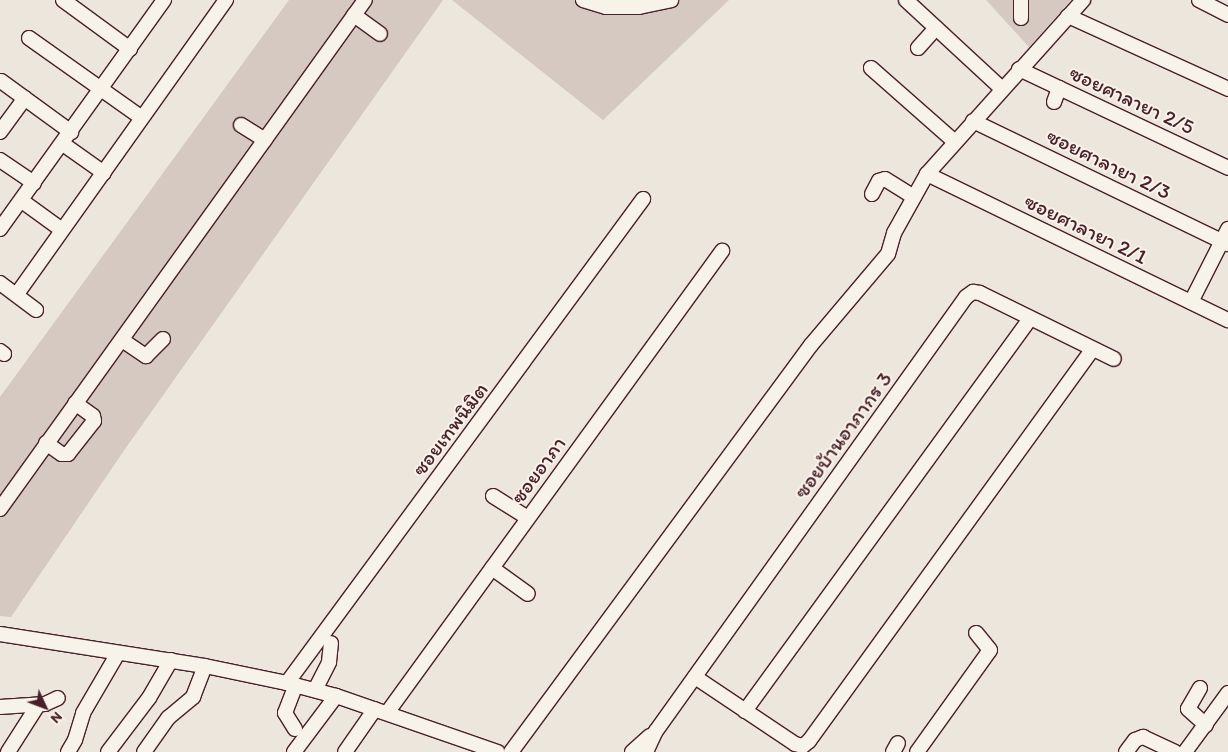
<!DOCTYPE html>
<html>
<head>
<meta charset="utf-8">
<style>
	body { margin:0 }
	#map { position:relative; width:1228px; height:752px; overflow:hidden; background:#ece6dd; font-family:Itim,"Playpen Sans Thai",sans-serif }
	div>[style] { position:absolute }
	.green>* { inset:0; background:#d5c9c2 }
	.roads { filter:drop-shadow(1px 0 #4a1f2b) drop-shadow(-1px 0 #4a1f2b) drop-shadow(0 1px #4a1f2b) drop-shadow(0 -1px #4a1f2b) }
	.minor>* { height:14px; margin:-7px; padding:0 7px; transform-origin:7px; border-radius:7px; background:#f7f3e8 }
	span { translate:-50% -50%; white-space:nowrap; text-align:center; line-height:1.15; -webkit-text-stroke:4px #f7f3e8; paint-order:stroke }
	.street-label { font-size:21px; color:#4a1f2b }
	.north { position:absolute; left:20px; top:682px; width:50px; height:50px; -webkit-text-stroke:4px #f7f3e8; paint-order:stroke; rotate:133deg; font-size:14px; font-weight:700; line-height:20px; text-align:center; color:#4a1f2b }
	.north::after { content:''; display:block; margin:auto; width:18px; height:22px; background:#4a1f2b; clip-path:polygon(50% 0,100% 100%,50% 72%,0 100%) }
</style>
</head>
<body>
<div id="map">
	<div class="green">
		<div style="clip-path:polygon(289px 0,443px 0,125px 449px,11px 617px,0 616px,0 397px)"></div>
		<div style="clip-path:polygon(452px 0,729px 0,603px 120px)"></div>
		<div style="clip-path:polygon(986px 0,1071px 0,1029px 47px)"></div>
	</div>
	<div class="roads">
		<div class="minor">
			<div style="left:63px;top:0;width:83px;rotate:36.2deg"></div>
			<div style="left:583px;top:0;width:24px;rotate:17deg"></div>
			<div style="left:606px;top:7px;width:33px"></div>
			<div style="left:639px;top:7px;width:33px;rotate:-12deg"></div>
			<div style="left:906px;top:0;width:129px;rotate:42.8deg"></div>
			<div style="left:1199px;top:0;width:33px;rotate:27deg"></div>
			<div style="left:354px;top:15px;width:32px;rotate:36deg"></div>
			<div style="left:1068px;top:16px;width:176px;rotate:24.5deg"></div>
			<div style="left:1021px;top:18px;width:18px;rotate:-90deg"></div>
			<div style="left:29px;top:38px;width:138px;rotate:35.3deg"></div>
			<div style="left:918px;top:48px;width:27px;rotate:-48deg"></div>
			<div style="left:871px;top:68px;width:112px;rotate:41.4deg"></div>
			<div style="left:1019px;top:69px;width:231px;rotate:25.3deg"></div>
			<div style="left:1px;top:81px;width:87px;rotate:36.1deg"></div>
			<div style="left:1054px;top:102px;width:15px;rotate:-70deg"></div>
			<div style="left:973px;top:121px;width:283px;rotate:25.8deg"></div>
			<div style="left:241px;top:125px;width:28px;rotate:32deg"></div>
			<div style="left:0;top:132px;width:42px;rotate:-53.7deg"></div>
			<div style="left:63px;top:144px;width:50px;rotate:35.3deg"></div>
			<div style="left:0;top:160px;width:41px;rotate:34.1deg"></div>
			<div style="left:927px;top:174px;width:335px;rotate:25.9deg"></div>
			<div style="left:872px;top:194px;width:15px;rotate:-62deg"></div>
			<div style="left:879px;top:181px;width:6px;rotate:-18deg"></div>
			<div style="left:885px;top:179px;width:34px;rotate:32deg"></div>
			<div style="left:22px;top:201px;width:49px;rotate:35.9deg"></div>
			<div style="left:0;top:229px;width:282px;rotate:-54.4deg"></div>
			<div style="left:0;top:283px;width:45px;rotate:36.9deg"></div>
			<div style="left:17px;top:294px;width:361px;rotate:-54.6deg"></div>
			<div style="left:1191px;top:302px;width:82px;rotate:-63.1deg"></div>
			<div style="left:122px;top:340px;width:29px;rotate:34deg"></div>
			<div style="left:146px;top:356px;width:24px;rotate:-45deg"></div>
			<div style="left:0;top:351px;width:5px;rotate:37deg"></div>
			<div style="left:46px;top:443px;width:19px;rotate:35deg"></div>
			<div style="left:62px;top:454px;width:6px"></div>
			<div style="left:68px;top:454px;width:42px;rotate:-51.8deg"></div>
			<div style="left:94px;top:421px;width:5px;rotate:-101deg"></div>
			<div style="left:93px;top:416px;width:22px;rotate:-144deg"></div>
			<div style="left:493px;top:496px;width:41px;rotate:32.2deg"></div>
			<div style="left:0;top:509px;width:626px;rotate:-54.36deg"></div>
			<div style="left:492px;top:568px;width:44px;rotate:35.8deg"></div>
			<div style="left:0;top:634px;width:207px;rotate:8.9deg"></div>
			<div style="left:205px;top:666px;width:84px;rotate:11.7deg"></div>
			<div style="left:287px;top:683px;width:51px;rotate:14.9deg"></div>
			<div style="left:336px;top:696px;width:171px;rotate:19.1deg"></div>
			<div style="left:695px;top:677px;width:120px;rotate:33.8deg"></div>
			<div style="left:795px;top:744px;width:8px;rotate:14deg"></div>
			<div style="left:803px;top:746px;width:8px;rotate:-40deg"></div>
			<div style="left:809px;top:741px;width:484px;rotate:-54.1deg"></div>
			<div style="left:287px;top:683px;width:601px;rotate:-53.66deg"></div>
			<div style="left:1200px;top:688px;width:24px;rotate:120deg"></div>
			<div style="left:1188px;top:709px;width:24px;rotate:42deg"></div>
			<div style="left:315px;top:690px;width:31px;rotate:-63deg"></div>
			<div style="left:329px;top:662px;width:19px;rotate:-84deg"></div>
			<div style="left:0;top:707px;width:45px;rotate:-3.8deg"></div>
			<div style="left:45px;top:704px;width:14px;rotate:-25deg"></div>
			<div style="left:745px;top:711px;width:485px;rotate:-54deg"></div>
			<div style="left:387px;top:713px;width:571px;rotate:-54.05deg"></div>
			<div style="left:295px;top:729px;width:19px;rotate:-122deg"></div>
			<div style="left:285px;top:713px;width:30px;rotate:-69deg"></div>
			<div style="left:8px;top:752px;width:56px;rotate:-57.4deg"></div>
			<div style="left:68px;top:752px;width:14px;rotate:-60deg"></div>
			<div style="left:75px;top:740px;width:28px;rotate:-73deg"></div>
			<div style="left:83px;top:713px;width:69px;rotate:-59.7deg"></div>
			<div style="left:108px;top:752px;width:68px;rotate:-52.8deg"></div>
			<div style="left:149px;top:698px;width:44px;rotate:-59.9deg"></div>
			<div style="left:144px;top:752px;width:42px;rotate:-54.8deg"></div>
			<div style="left:168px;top:718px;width:33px;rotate:-40deg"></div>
			<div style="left:193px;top:697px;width:33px;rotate:-69deg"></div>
			<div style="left:294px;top:752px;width:70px;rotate:-53.1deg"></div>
			<div style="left:345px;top:752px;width:52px;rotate:-55.1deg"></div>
			<div style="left:511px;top:752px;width:506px;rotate:-53.61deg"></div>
			<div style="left:811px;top:345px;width:119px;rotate:-49.8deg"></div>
			<div style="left:888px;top:254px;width:22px;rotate:-74deg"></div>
			<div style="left:894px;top:233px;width:68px;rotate:-60.8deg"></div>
			<div style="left:927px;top:174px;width:234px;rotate:-48.1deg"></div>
			<div style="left:632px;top:752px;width:24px;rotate:-42deg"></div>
			<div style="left:646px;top:752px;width:23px;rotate:-65deg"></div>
			<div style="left:656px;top:731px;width:533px;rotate:-54.46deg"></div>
			<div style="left:966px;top:297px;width:9px;rotate:-36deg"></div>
			<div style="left:973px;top:292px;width:7px;rotate:8deg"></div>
			<div style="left:980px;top:293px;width:149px;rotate:26.2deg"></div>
			<div style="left:893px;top:752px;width:10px;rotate:-61deg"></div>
			<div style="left:917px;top:752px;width:125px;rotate:-54.4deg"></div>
			<div style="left:990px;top:650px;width:22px;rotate:-129deg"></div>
			<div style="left:1126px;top:752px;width:15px;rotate:-53deg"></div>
			<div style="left:1135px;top:740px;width:9px;rotate:-21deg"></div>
			<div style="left:1143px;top:737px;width:35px;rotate:25deg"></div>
			<div style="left:1185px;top:752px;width:73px;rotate:-53.9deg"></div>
		</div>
	</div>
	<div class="street-label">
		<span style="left:1132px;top:100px;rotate:25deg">ซอยศาลายา 2/5</span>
		<span style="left:1109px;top:164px;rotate:26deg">ซอยศาลายา 2/3</span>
		<span style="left:1086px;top:229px;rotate:26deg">ซอยศาลายา 2/1</span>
		<span style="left:450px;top:429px;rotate:-53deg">ซอยเทพนิมิต</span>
		<span style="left:843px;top:435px;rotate:-54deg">ซอยบ้านอาภากร 3</span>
		<span style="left:538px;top:470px;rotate:-54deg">ซอยอาภา</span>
	</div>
	<div class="north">N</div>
</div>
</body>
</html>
